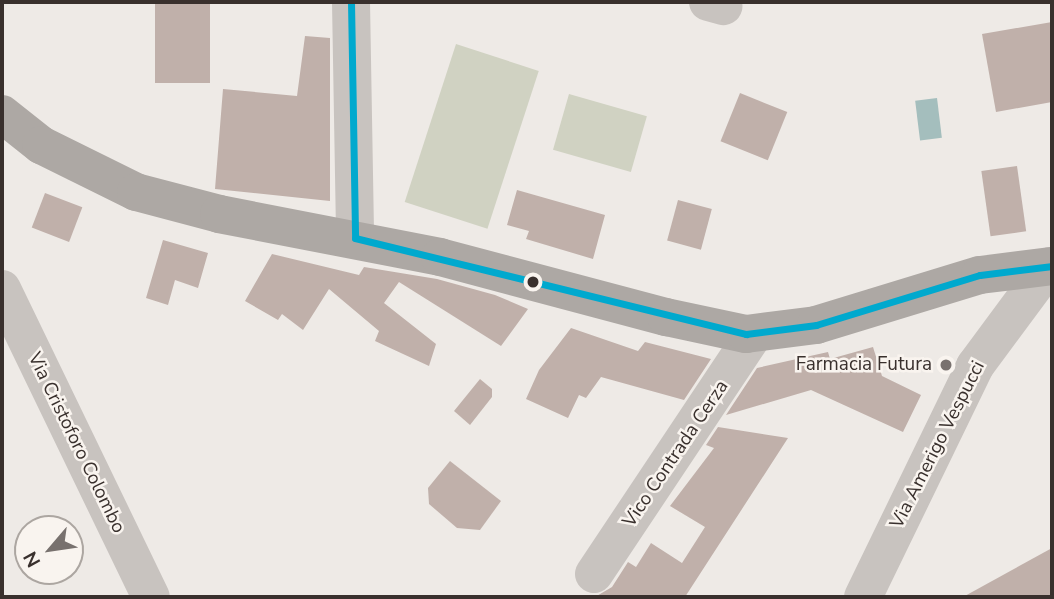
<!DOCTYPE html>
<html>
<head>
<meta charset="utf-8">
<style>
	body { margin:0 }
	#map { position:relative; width:1054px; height:599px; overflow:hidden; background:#eeeae6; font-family:"Nunito Sans",sans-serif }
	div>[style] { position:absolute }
	.green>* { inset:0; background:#d0d2c2; transform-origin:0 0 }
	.water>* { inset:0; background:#a4bebd; transform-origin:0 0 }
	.building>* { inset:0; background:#c0b0aa; transform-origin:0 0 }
	.minor>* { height:38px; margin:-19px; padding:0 19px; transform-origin:19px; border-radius:19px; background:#c8c3bf }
	.major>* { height:38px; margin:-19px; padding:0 19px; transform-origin:19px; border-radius:19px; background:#ada8a4 }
	.bus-1>* { height:7px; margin:-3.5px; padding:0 3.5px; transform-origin:3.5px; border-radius:3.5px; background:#00a9ce }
	.dots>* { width:19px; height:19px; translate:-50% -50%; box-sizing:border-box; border:4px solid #f9f4ef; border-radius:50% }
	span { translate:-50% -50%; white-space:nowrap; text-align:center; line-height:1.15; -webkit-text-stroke:5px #f9f4ef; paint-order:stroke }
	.poi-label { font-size:19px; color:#39302d }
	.right { translate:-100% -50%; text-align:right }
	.street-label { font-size:19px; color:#39302d }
	.frame { position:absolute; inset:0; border:4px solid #39302d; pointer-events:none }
	.north { position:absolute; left:14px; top:515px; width:70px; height:70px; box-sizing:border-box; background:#f9f4ef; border:2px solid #aca6a1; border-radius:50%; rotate:241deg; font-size:19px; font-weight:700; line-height:28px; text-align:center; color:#39302d }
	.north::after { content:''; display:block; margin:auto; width:24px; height:32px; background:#78716e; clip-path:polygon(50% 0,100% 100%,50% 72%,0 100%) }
</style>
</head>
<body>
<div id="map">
	<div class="green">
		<div style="left:456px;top:44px;width:87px;height:166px;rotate:18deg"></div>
		<div style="left:569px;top:94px;width:81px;height:58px;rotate:16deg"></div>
	</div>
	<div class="water">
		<div style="left:937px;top:98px;width:40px;height:22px;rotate:83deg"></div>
	</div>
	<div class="building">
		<div style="left:155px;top:2px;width:55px;height:81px"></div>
		<div style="clip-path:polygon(1052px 22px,1052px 102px,996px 112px,982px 34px)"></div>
		<div style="clip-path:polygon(305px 36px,330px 38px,330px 201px,215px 189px,223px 89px,297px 96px)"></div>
		<div style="left:740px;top:93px;width:51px;height:52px;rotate:22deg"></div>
		<div style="left:1017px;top:166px;width:66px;height:36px;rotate:82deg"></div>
		<div style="clip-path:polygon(517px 190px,605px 215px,593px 259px,526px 239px,529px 231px,507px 225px)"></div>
		<div style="left:45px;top:193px;width:40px;height:37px;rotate:21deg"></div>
		<div style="left:678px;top:200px;width:35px;height:42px;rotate:15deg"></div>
		<div style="clip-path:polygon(163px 240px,208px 253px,198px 288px,175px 280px,168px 305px,146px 298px)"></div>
		<div style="clip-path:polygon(272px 254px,359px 275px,364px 267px,437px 279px,495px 295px,528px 309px,501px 346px,399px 282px,384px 303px,436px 344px,429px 366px,375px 341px,379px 331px,329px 289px,303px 330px,282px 314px,278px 320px,245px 301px)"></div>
		<div style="clip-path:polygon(571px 328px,638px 351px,645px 342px,711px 359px,684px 400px,601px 377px,586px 398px,579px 395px,568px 418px,526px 399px,539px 370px)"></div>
		<div style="clip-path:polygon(873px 347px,882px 376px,921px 395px,903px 432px,811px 390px,726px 415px,757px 368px,828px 352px,830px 359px)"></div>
		<div style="clip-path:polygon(480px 379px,492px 389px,492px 397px,470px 425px,454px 411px)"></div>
		<div style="clip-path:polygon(718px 427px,788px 438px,685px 597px,595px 597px,612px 587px,628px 562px,636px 567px,651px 543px,682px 563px,705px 527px,670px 506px,714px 448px,706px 445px)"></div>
		<div style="clip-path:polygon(450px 461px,501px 501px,480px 530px,457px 528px,429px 504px,428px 488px)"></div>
		<div style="clip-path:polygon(1052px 548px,1052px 597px,963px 597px)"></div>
	</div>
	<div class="minor">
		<div style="left:351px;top:2px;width:236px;rotate:89deg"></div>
		<div style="left:708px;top:2px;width:16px;rotate:15deg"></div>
		<div style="left:2px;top:289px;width:342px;rotate:64.2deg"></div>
		<div style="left:594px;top:574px;width:288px;rotate:-56.3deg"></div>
		<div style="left:863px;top:597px;width:257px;rotate:-64.1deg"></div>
		<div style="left:975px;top:366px;width:124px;rotate:-53.5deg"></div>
	</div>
	<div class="major">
		<div style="left:2px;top:114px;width:50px;rotate:38.5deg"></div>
		<div style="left:41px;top:145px;width:106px;rotate:26.3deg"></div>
		<div style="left:136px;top:192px;width:86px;rotate:14.8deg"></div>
		<div style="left:219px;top:214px;width:225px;rotate:11deg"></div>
		<div style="left:440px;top:257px;width:234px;rotate:14.9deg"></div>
		<div style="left:666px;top:317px;width:82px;rotate:12deg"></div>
		<div style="left:746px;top:334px;width:71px;rotate:-7.3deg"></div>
		<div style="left:816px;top:325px;width:171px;rotate:-17deg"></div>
		<div style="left:980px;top:275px;width:73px;rotate:-7.1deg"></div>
	</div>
	<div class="bus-1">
		<div style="left:351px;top:2px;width:236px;rotate:89deg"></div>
		<div style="left:355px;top:238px;width:403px;rotate:13.8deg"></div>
		<div style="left:746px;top:334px;width:71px;rotate:-7.3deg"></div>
		<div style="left:816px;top:325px;width:171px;rotate:-17deg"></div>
		<div style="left:980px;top:275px;width:73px;rotate:-7.1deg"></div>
	</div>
	<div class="dots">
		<div style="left:533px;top:282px;background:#39302d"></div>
		<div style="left:946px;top:365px;background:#78716e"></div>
	</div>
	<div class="poi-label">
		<span class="right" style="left:932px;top:365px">Farmacia Futura</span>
	</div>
	<div class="street-label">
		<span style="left:76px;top:443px;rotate:64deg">Via Cristoforo Colombo</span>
		<span style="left:938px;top:445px;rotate:-63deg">Via Amerigo Vespucci</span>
		<span style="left:676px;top:454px;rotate:-56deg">Vico Contrada Cerza</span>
	</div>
	<div class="frame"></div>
	<div class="north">N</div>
</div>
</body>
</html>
